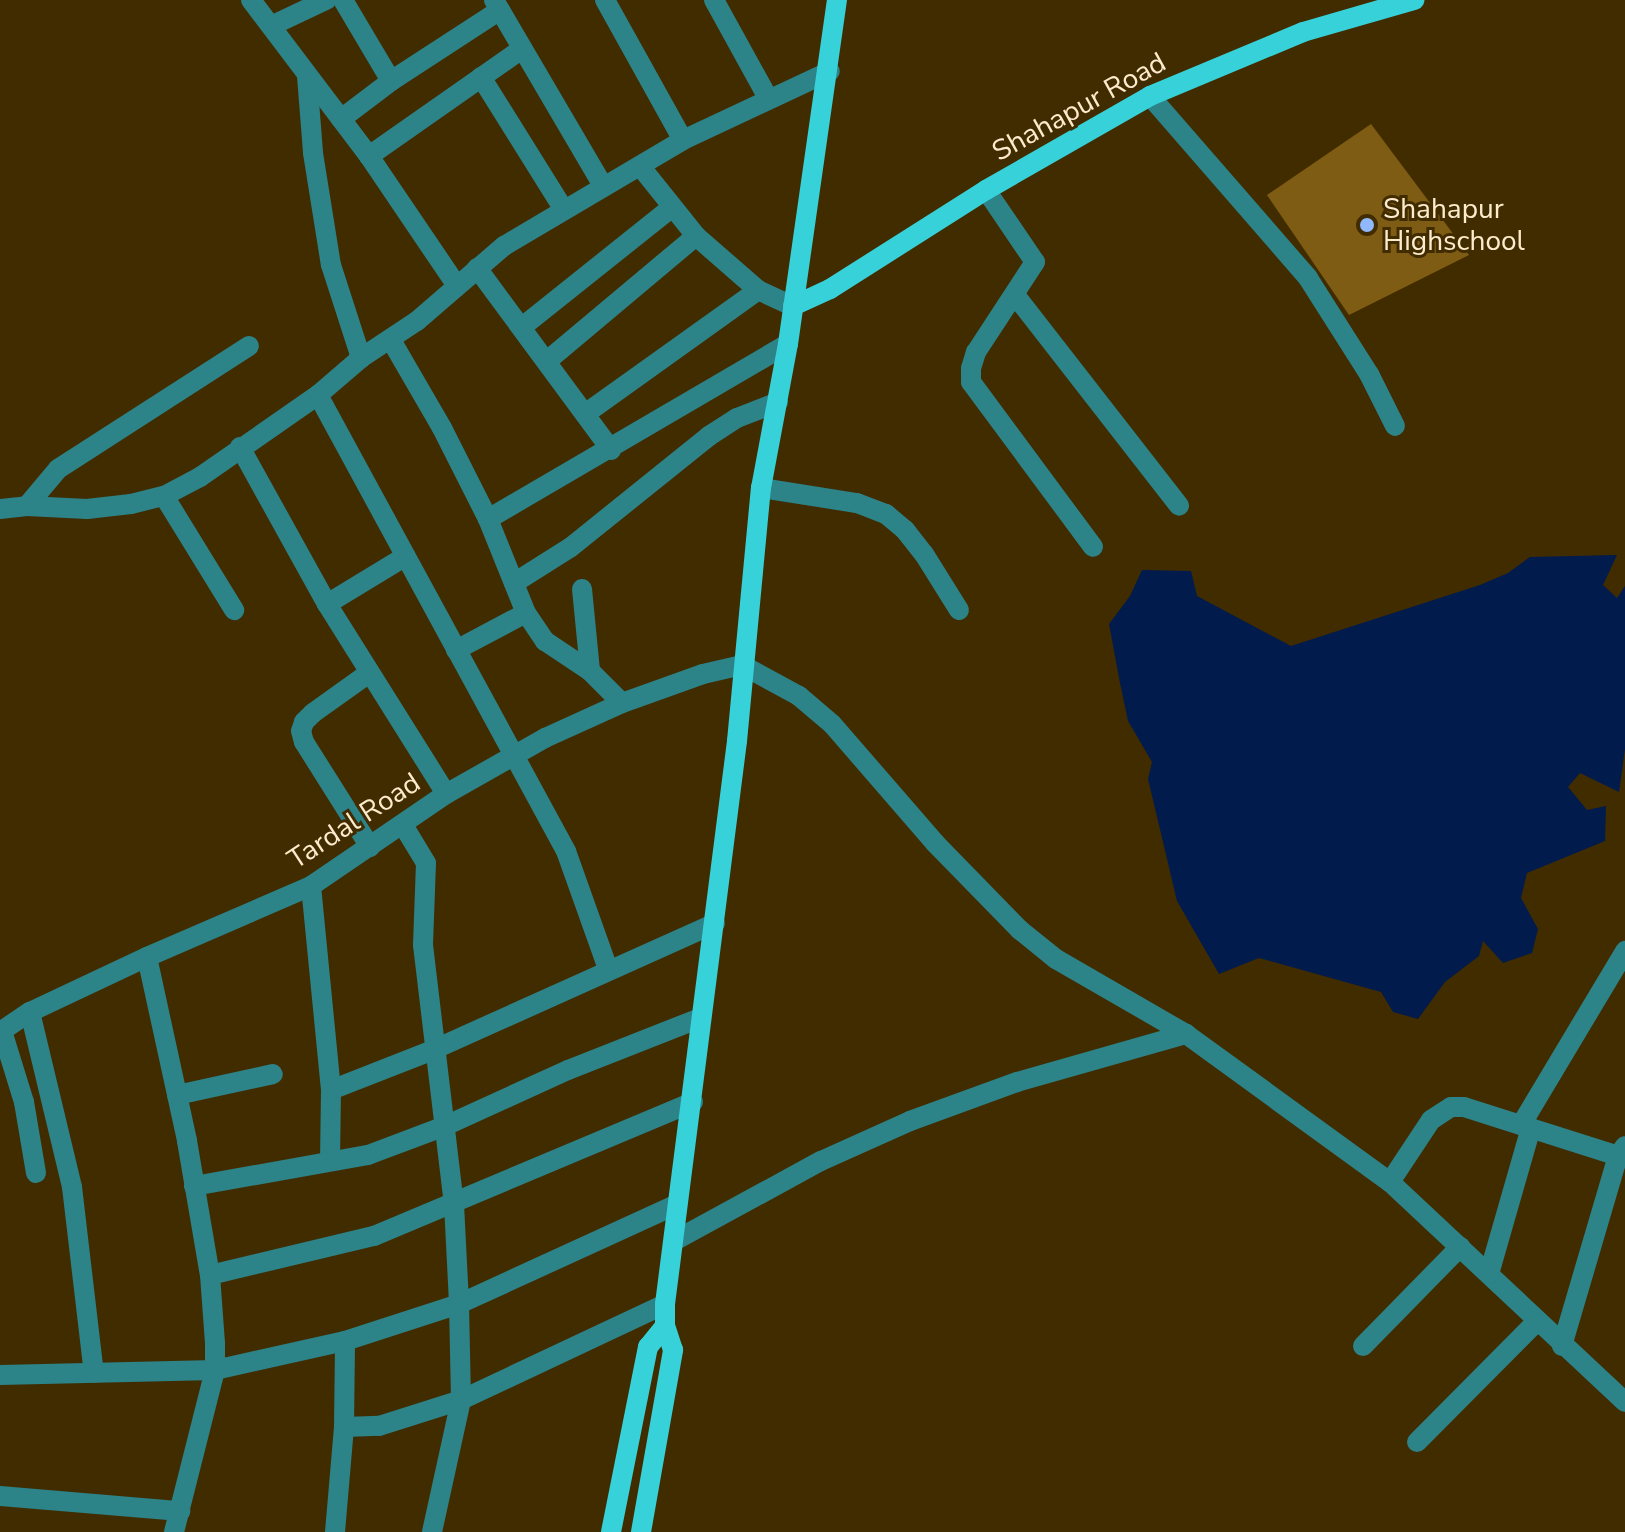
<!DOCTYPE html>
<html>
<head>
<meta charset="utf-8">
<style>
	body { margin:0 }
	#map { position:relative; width:1625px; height:1532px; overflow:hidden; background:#412c00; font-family:"Nunito Sans",sans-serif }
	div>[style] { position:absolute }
	.water>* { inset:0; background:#011b4c }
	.building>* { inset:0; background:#7f5c13 }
	.minor>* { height:20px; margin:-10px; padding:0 10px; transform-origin:10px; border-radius:10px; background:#2c8388 }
	.major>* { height:20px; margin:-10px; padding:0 10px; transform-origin:10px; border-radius:10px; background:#37d1d9 }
	.dots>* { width:22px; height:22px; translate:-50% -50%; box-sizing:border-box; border:4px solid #412c00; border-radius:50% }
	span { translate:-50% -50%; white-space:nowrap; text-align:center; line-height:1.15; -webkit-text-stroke:6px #412c00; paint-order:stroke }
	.street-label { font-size:28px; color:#fdebcd }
	.poi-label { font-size:28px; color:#fdebcd }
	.left { translate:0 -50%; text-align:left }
</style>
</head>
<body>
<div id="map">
	<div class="water">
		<div style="clip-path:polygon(1617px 555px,1603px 585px,1617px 598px,1625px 586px,1625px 749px,1619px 792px,1580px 773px,1568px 787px,1587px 810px,1606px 806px,1605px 841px,1527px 873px,1521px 898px,1538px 929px,1532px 953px,1503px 963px,1483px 941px,1479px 956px,1445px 982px,1418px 1019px,1393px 1012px,1381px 992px,1259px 958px,1219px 974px,1177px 901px,1148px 779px,1152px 762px,1128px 721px,1120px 683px,1109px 624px,1130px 596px,1142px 570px,1191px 571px,1197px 596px,1291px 646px,1480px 585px,1508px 573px,1530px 557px)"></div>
	</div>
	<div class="building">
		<div style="clip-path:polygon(1371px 124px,1469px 255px,1349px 315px,1267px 195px)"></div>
	</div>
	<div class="minor">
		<div style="left:251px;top:0;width:196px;rotate:52.9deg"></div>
		<div style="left:369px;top:156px;width:157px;rotate:55.9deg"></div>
		<div style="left:343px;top:0;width:94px;rotate:59.3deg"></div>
		<div style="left:494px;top:0;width:216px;rotate:59.6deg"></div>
		<div style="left:605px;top:0;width:160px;rotate:60.9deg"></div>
		<div style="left:714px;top:0;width:112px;rotate:61.1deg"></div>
		<div style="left:273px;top:25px;width:59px;rotate:-25.3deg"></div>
		<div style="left:307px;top:76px;width:77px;rotate:85.5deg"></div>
		<div style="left:313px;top:153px;width:113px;rotate:80.9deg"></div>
		<div style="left:331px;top:265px;width:98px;rotate:72.1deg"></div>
		<div style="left:481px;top:77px;width:155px;rotate:58deg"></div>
		<div style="left:1150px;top:96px;width:241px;rotate:49deg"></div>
		<div style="left:1308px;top:278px;width:114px;rotate:57.6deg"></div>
		<div style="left:1369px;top:374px;width:58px;rotate:63.4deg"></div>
		<div style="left:341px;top:119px;width:63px;rotate:-37.2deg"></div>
		<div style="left:391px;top:81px;width:130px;rotate:-33.1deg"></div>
		<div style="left:369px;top:156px;width:187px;rotate:-35deg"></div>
		<div style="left:640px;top:166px;width:90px;rotate:51.3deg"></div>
		<div style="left:696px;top:236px;width:82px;rotate:41.1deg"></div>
		<div style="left:758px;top:290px;width:38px;rotate:25deg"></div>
		<div style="left:986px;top:190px;width:87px;rotate:55.8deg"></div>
		<div style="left:1035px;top:262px;width:108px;rotate:123.2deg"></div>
		<div style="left:976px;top:352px;width:17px;rotate:107deg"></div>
		<div style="left:971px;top:368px;width:14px;rotate:90deg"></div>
		<div style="left:971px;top:382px;width:205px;rotate:53.5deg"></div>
		<div style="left:477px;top:268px;width:226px;rotate:53.6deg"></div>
		<div style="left:1015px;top:295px;width:267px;rotate:52.1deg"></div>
		<div style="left:522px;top:327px;width:191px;rotate:-38.6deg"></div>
		<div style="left:391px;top:340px;width:102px;rotate:59.9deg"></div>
		<div style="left:442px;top:428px;width:102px;rotate:63.2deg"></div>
		<div style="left:488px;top:519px;width:101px;rotate:68deg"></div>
		<div style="left:526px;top:613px;width:34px;rotate:56deg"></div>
		<div style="left:545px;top:641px;width:54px;rotate:33.7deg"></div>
		<div style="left:590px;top:671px;width:45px;rotate:45deg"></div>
		<div style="left:547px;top:361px;width:194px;rotate:-40deg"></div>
		<div style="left:318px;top:395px;width:519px;rotate:61.46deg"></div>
		<div style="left:566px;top:851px;width:125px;rotate:70.4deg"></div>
		<div style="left:585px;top:414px;width:213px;rotate:-35.6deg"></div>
		<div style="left:240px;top:447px;width:179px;rotate:61deg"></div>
		<div style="left:327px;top:604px;width:224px;rotate:57.9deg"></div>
		<div style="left:761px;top:488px;width:97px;rotate:8.9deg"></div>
		<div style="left:857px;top:503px;width:31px;rotate:21deg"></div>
		<div style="left:886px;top:514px;width:25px;rotate:40deg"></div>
		<div style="left:905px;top:530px;width:31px;rotate:52deg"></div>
		<div style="left:924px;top:554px;width:66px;rotate:58deg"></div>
		<div style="left:164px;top:496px;width:134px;rotate:58.4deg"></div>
		<div style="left:27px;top:506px;width:48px;rotate:-50deg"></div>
		<div style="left:58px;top:469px;width:227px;rotate:-32.8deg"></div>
		<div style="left:0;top:509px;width:27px;rotate:-6deg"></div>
		<div style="left:27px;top:506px;width:60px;rotate:2.9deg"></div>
		<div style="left:87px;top:509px;width:44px;rotate:-6.5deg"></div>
		<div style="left:131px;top:504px;width:34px;rotate:-14deg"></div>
		<div style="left:164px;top:496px;width:41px;rotate:-27.8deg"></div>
		<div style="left:200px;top:477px;width:144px;rotate:-34.8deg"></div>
		<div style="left:318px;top:395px;width:57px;rotate:-40.7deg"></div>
		<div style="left:361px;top:358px;width:67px;rotate:-33.5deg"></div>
		<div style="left:417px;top:321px;width:115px;rotate:-40.8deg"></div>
		<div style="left:504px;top:246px;width:208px;rotate:-30.6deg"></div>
		<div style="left:683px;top:140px;width:162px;rotate:-25.1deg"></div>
		<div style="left:488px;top:519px;width:347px;rotate:-30.3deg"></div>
		<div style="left:514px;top:583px;width:67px;rotate:-32.3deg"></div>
		<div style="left:571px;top:547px;width:177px;rotate:-38.8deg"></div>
		<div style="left:709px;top:436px;width:33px;rotate:-33deg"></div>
		<div style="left:737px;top:418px;width:44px;rotate:-21.3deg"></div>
		<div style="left:582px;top:589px;width:82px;rotate:84.4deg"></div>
		<div style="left:327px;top:604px;width:92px;rotate:-31.3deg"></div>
		<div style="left:456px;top:650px;width:79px;rotate:-27.9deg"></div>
		<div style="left:369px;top:673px;width:69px;rotate:144.5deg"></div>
		<div style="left:313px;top:713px;width:13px;rotate:135deg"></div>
		<div style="left:304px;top:722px;width:9px;rotate:108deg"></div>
		<div style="left:301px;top:731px;width:11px;rotate:75deg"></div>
		<div style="left:304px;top:742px;width:124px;rotate:57.8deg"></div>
		<div style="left:403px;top:825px;width:44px;rotate:58.8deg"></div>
		<div style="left:426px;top:863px;width:82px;rotate:92.1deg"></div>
		<div style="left:423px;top:945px;width:261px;rotate:83.2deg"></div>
		<div style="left:454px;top:1204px;width:100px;rotate:87.1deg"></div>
		<div style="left:459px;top:1304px;width:96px;rotate:88.8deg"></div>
		<div style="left:461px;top:1400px;width:135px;rotate:102.4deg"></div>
		<div style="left:311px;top:886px;width:205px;rotate:84.4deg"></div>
		<div style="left:331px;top:1090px;width:69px;rotate:90.8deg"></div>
		<div style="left:147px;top:957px;width:188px;rotate:77.7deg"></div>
		<div style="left:187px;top:1141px;width:136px;rotate:80.3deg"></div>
		<div style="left:210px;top:1275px;width:68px;rotate:85.8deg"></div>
		<div style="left:215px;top:1343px;width:27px;rotate:90deg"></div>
		<div style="left:215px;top:1370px;width:167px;rotate:104.2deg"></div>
		<div style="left:30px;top:1012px;width:180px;rotate:76.5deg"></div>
		<div style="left:72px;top:1187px;width:187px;rotate:83.3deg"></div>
		<div style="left:2px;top:1031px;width:74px;rotate:72.8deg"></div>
		<div style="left:24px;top:1102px;width:72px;rotate:80.4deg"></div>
		<div style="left:0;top:1032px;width:36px;rotate:-34deg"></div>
		<div style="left:30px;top:1012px;width:129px;rotate:-25.2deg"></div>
		<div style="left:147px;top:957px;width:179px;rotate:-23.4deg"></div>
		<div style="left:311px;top:886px;width:163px;rotate:-34.3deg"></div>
		<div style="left:446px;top:794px;width:114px;rotate:-29.5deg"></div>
		<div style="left:545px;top:738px;width:85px;rotate:-24.4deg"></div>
		<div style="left:622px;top:703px;width:86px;rotate:-19.7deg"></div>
		<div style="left:703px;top:674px;width:40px;rotate:-13deg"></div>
		<div style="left:742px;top:665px;width:65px;rotate:28.5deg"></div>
		<div style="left:799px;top:696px;width:43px;rotate:40.3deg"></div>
		<div style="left:832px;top:724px;width:157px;rotate:49.1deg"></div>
		<div style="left:935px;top:843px;width:122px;rotate:45.7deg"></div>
		<div style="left:1020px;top:930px;width:46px;rotate:38.9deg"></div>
		<div style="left:1056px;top:959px;width:150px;rotate:30deg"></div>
		<div style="left:1186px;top:1034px;width:252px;rotate:36deg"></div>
		<div style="left:1390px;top:1182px;width:322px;rotate:43.1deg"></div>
		<div style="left:331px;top:1090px;width:110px;rotate:-21.4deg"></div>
		<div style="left:433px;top:1050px;width:309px;rotate:-24.2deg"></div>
		<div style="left:177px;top:1095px;width:98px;rotate:-12.3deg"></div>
		<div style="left:1521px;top:1125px;width:203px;rotate:-59.1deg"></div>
		<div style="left:1390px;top:1182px;width:74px;rotate:-56.5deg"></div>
		<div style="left:1431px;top:1120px;width:24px;rotate:-33deg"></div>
		<div style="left:1451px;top:1107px;width:13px"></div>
		<div style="left:1464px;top:1107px;width:169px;rotate:17.6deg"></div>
		<div style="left:194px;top:1186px;width:177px;rotate:-10.1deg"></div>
		<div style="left:368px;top:1155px;width:82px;rotate:-20.6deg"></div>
		<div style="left:445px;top:1126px;width:135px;rotate:-24.5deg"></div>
		<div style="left:568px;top:1070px;width:142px;rotate:-21.5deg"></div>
		<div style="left:674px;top:1241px;width:167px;rotate:-28.6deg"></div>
		<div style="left:821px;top:1161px;width:98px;rotate:-24.2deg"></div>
		<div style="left:910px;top:1121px;width:114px;rotate:-20deg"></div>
		<div style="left:1017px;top:1082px;width:176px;rotate:-15.9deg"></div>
		<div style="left:1489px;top:1274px;width:152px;rotate:-74deg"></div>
		<div style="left:210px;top:1275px;width:169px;rotate:-13.4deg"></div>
		<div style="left:374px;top:1236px;width:346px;rotate:-22.8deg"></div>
		<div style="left:1363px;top:1346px;width:139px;rotate:-45.6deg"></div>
		<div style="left:1562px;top:1346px;width:198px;rotate:-73.6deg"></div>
		<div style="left:1618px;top:1156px;width:12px;rotate:-55deg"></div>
		<div style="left:0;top:1375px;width:215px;rotate:-1.3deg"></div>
		<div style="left:215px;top:1370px;width:133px;rotate:-12.6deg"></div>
		<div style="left:345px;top:1341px;width:120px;rotate:-18deg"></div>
		<div style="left:459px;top:1304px;width:240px;rotate:-24.6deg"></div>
		<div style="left:344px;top:1427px;width:35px;rotate:-2deg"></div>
		<div style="left:379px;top:1426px;width:86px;rotate:-17.6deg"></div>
		<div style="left:461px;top:1400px;width:225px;rotate:-25.2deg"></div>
		<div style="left:1417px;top:1442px;width:169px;rotate:-45.2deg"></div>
		<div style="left:0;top:1496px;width:181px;rotate:4.8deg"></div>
		<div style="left:335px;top:1532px;width:105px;rotate:-85.1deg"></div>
		<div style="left:344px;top:1427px;width:86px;rotate:-89.3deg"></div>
	</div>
	<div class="major">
		<div style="left:793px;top:306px;width:41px;rotate:-24.7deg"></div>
		<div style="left:830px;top:289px;width:185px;rotate:-32.4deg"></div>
		<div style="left:986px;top:190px;width:189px;rotate:-29.8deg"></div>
		<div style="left:1150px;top:96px;width:166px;rotate:-22.7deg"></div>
		<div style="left:1303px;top:32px;width:116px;rotate:-16.1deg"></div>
		<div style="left:611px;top:1532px;width:189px;rotate:-78.7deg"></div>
		<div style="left:648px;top:1347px;width:27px;rotate:-51deg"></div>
		<div style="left:641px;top:1532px;width:185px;rotate:-80deg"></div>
		<div style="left:673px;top:1350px;width:25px;rotate:-108deg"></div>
		<div style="left:665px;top:1326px;width:22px;rotate:-90deg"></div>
		<div style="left:665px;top:1304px;width:568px;rotate:-82.71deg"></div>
		<div style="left:737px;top:741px;width:254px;rotate:-84.6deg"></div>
		<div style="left:761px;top:488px;width:147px;rotate:-79.4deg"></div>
		<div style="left:788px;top:344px;width:347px;rotate:-81.9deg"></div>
	</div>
	<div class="dots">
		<div style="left:1367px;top:225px;background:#8fb8fd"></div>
	</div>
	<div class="street-label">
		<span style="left:1079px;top:107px;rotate:-29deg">Shahapur Road</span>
		<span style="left:354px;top:821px;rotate:-33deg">Tardal Road</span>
	</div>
	<div class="poi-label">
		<span class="left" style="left:1383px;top:225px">Shahapur<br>Highschool</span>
	</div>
</div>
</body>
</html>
